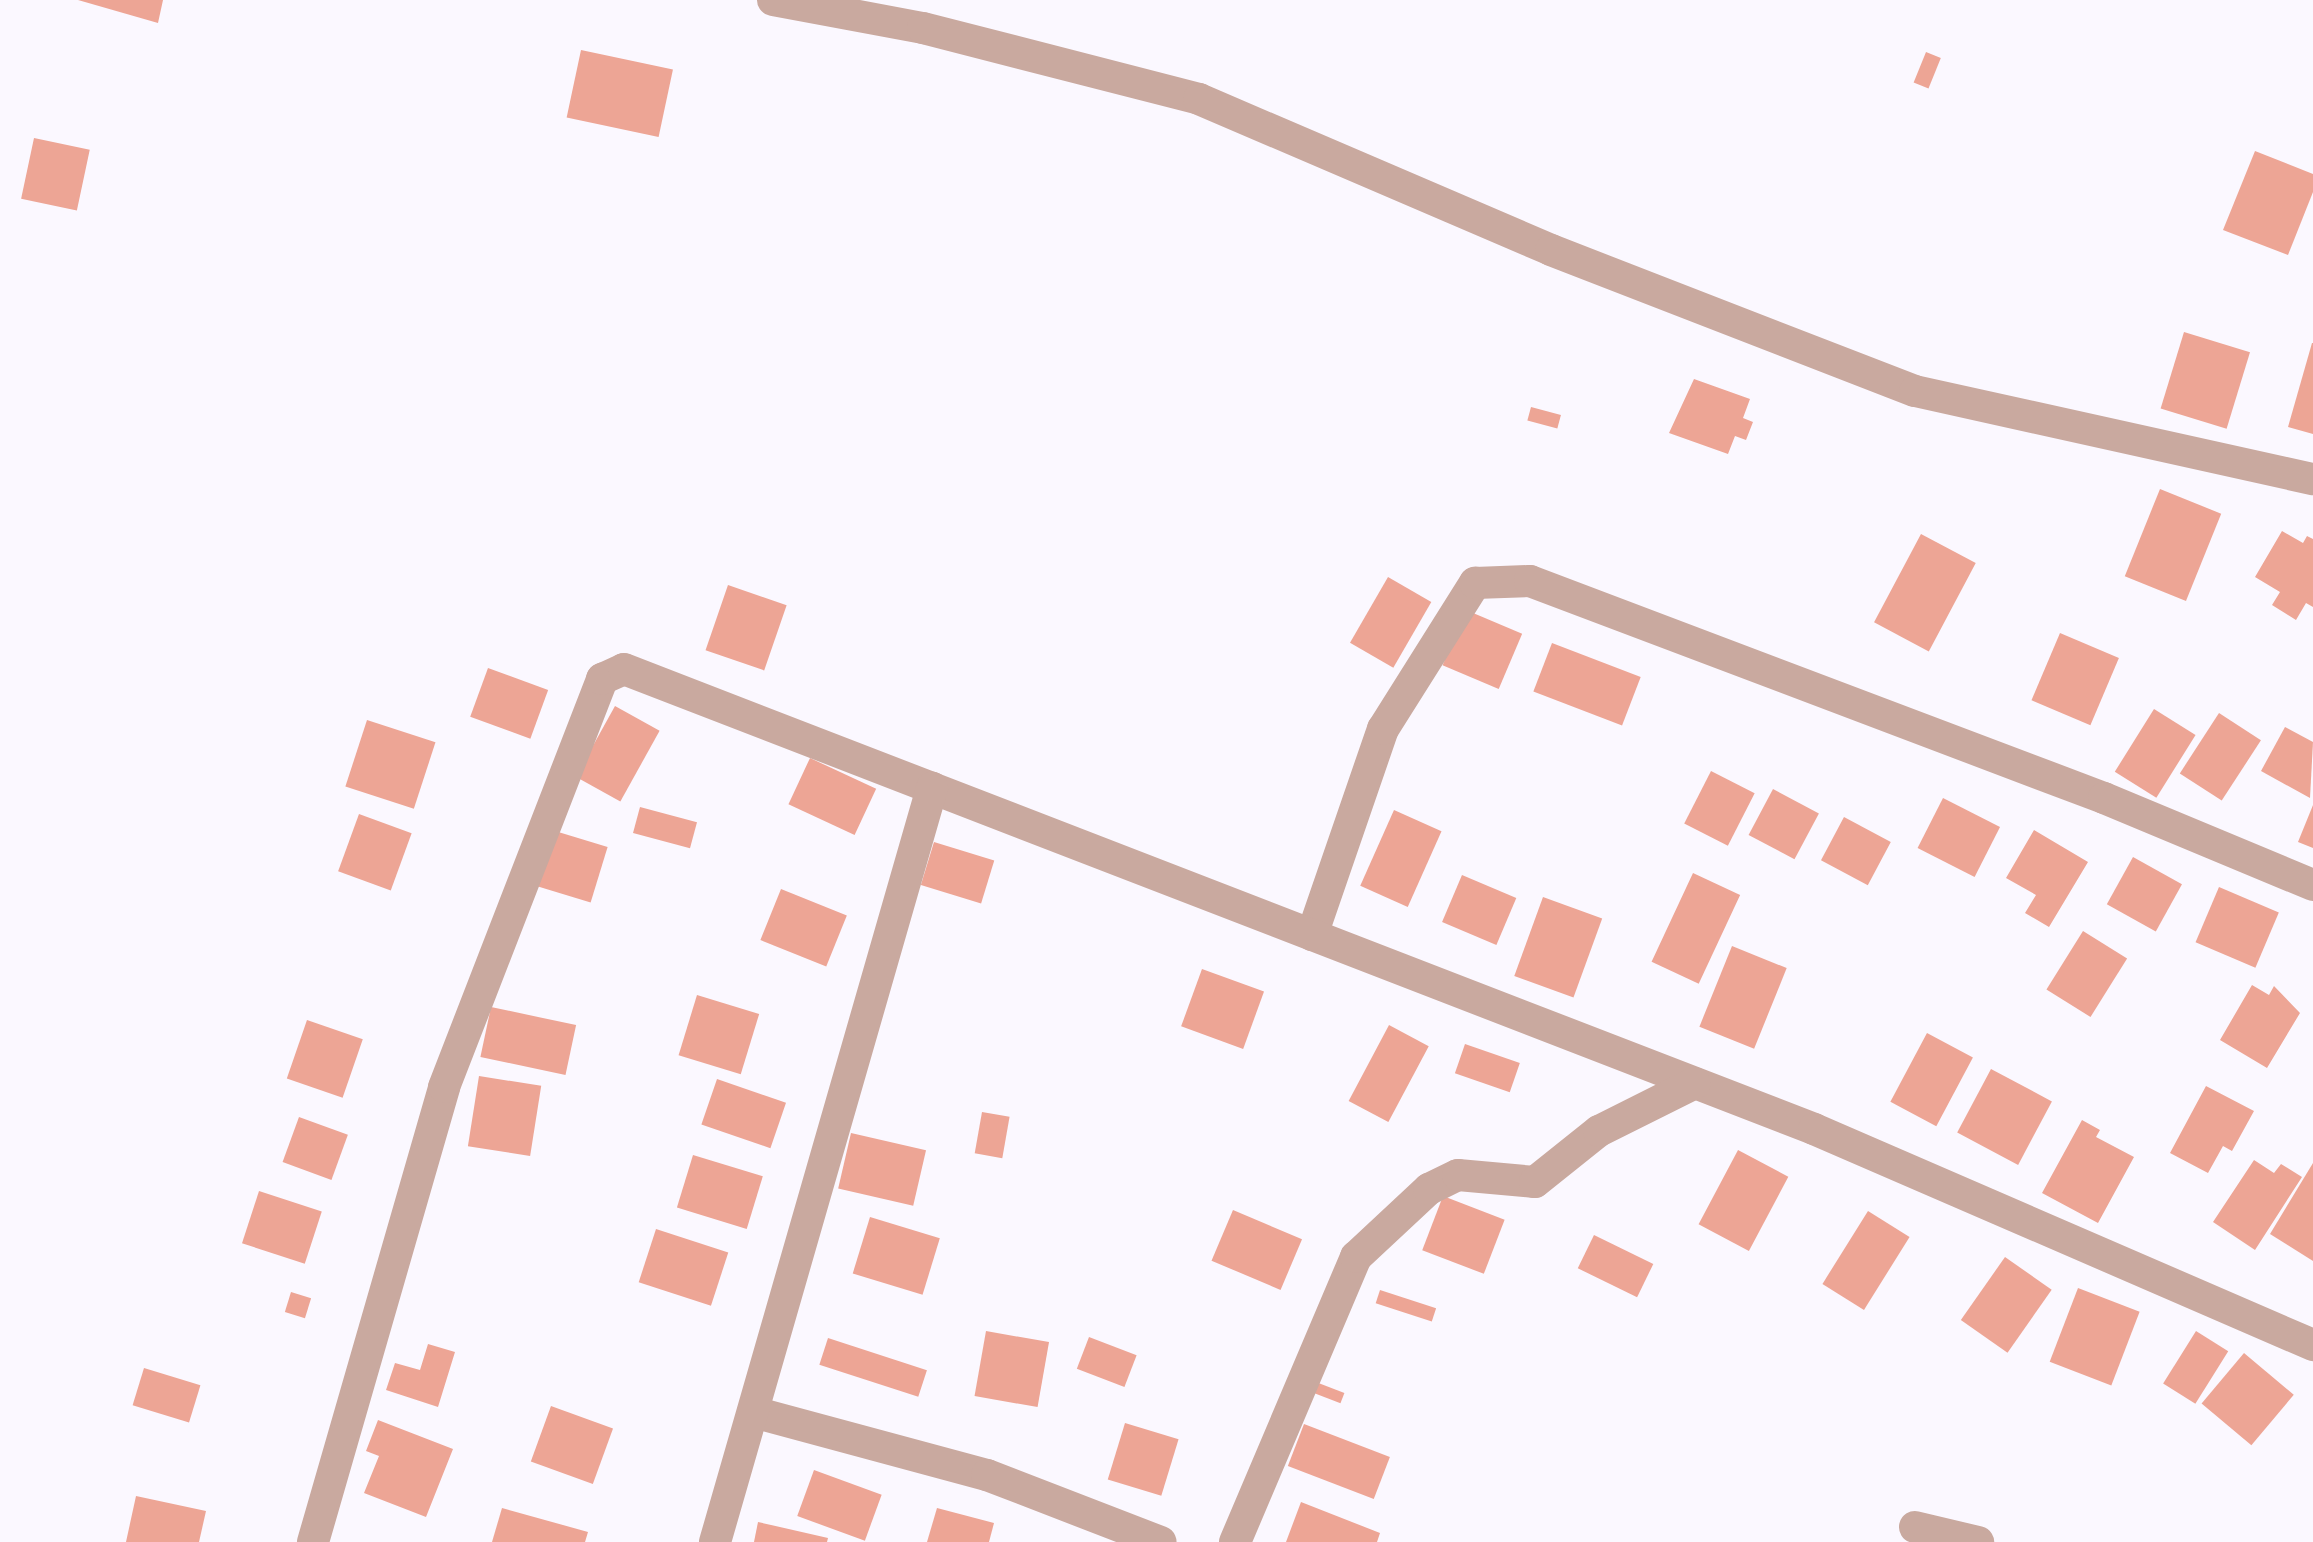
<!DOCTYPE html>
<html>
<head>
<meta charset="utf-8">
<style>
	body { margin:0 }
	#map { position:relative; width:2313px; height:1542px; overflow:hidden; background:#fbf8ff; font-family:"Fira Sans",sans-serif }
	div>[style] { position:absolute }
	.building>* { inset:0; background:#eda595; transform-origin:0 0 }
	.street>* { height:32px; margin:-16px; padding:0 16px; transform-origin:16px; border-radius:16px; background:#c9a99f }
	span { translate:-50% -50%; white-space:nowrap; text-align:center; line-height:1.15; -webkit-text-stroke:8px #fff; paint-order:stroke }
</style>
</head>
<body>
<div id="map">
	<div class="building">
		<div style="clip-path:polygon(78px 0,163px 0,158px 23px)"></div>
		<div style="left:581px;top:50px;width:94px;height:69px;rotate:12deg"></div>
		<div style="left:1926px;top:52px;width:16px;height:33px;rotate:22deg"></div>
		<div style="left:34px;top:138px;width:57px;height:62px;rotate:12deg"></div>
		<div style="clip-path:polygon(2255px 151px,2313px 174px,2313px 192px,2288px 255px,2223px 230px)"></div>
		<div style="left:2184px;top:332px;width:69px;height:80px;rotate:17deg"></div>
		<div style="clip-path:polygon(2312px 343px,2313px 343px,2313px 434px,2288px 427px)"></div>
		<div style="clip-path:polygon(1694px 379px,1750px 399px,1743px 418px,1753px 422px,1746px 440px,1735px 436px,1728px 454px,1669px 433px)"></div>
		<div style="left:1531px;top:407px;width:31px;height:14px;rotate:15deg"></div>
		<div style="left:2160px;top:489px;width:66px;height:94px;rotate:22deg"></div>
		<div style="clip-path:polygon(2282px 531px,2303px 543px,2307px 536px,2313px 539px,2313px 607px,2306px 603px,2296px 620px,2272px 605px,2280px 592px,2255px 577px)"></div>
		<div style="left:1921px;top:534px;width:62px;height:100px;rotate:28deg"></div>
		<div style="left:1388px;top:577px;width:50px;height:76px;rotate:30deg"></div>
		<div style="left:728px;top:585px;width:62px;height:69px;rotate:19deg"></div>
		<div style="left:1466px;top:610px;width:61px;height:60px;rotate:23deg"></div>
		<div style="left:2060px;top:633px;width:64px;height:73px;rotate:23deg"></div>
		<div style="left:1552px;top:643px;width:95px;height:52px;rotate:21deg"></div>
		<div style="left:488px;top:668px;width:64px;height:52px;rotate:20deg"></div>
		<div style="left:615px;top:706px;width:51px;height:81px;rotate:29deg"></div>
		<div style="left:2154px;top:709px;width:49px;height:74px;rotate:32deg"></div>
		<div style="left:2219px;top:713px;width:50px;height:72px;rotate:33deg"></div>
		<div style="left:367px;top:720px;width:72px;height:70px;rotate:18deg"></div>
		<div style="clip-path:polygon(2285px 727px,2313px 742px,2310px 798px,2261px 771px)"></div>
		<div style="left:810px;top:758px;width:73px;height:51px;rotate:25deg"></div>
		<div style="left:1711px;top:771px;width:49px;height:59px;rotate:27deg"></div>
		<div style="left:1773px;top:789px;width:52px;height:52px;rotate:28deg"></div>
		<div style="left:1943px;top:798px;width:64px;height:56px;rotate:27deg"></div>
		<div style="clip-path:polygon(2313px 805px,2313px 848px,2298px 842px)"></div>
		<div style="left:640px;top:807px;width:59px;height:27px;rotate:15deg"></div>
		<div style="left:1394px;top:810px;width:52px;height:83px;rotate:24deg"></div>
		<div style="left:359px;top:814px;width:56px;height:61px;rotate:20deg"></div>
		<div style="left:1844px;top:817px;width:53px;height:49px;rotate:28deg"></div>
		<div style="clip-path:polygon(2034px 830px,2088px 862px,2049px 927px,2025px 913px,2036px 895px,2006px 878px)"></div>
		<div style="left:555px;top:831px;width:55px;height:58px;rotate:17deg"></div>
		<div style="left:934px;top:842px;width:63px;height:45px;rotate:17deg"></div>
		<div style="left:2133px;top:857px;width:56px;height:54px;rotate:29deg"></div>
		<div style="left:1693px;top:873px;width:52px;height:98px;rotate:25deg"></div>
		<div style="left:1462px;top:875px;width:59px;height:51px;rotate:23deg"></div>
		<div style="left:2219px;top:887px;width:65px;height:60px;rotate:23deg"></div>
		<div style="left:781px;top:889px;width:71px;height:55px;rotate:22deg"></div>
		<div style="left:1543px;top:897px;width:63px;height:84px;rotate:20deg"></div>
		<div style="left:2083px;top:931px;width:52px;height:69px;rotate:32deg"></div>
		<div style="left:1732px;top:946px;width:59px;height:87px;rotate:22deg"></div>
		<div style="left:1202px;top:969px;width:66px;height:61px;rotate:20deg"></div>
		<div style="clip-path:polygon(2252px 985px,2269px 995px,2274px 986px,2300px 1013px,2267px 1068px,2220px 1040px)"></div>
		<div style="left:697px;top:995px;width:65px;height:63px;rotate:17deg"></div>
		<div style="left:491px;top:1007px;width:87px;height:51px;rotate:12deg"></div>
		<div style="left:307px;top:1020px;width:59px;height:62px;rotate:19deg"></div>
		<div style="left:1389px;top:1025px;width:45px;height:86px;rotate:28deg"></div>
		<div style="left:1927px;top:1033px;width:52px;height:78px;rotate:28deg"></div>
		<div style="left:1465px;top:1044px;width:58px;height:31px;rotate:19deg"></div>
		<div style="left:1991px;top:1069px;width:69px;height:72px;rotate:28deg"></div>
		<div style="left:479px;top:1076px;width:63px;height:71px;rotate:9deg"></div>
		<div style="left:717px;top:1079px;width:73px;height:48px;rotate:19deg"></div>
		<div style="clip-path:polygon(2206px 1086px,2254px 1111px,2232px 1151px,2223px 1146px,2208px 1173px,2170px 1153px)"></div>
		<div style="left:982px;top:1112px;width:28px;height:42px;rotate:10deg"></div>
		<div style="left:299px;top:1117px;width:52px;height:48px;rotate:20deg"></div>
		<div style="clip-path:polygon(2082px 1120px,2100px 1130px,2096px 1137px,2134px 1157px,2098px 1223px,2042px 1193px)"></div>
		<div style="left:851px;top:1133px;width:77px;height:57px;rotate:13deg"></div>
		<div style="left:1738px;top:1150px;width:57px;height:84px;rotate:28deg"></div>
		<div style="left:693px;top:1155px;width:73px;height:55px;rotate:17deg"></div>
		<div style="clip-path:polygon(2254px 1160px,2274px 1173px,2281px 1164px,2302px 1177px,2255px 1250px,2213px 1222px)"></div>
		<div style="clip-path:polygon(2313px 1163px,2313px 1261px,2270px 1234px)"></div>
		<div style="left:259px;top:1191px;width:66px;height:55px;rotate:18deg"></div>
		<div style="left:1443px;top:1196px;width:66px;height:58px;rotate:21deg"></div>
		<div style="left:1233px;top:1210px;width:75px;height:55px;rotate:23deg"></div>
		<div style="left:1868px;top:1211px;width:49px;height:86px;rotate:32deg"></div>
		<div style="left:870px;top:1217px;width:73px;height:59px;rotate:17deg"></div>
		<div style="left:656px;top:1229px;width:76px;height:56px;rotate:18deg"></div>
		<div style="left:1594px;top:1235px;width:66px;height:37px;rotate:26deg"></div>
		<div style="left:2005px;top:1257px;width:57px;height:77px;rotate:35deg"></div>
		<div style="left:2078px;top:1288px;width:66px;height:79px;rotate:21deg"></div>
		<div style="left:1380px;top:1290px;width:59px;height:14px;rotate:18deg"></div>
		<div style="left:291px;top:1292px;width:21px;height:21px;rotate:17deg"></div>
		<div style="left:986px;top:1331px;width:64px;height:66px;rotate:10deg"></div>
		<div style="left:2196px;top:1331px;width:38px;height:62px;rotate:32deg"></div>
		<div style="left:1089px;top:1337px;width:51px;height:34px;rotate:21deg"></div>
		<div style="left:828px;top:1338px;width:104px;height:28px;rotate:18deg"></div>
		<div style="clip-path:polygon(428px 1344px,455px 1352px,438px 1407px,386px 1390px,395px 1363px,420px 1370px)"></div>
		<div style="left:2244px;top:1353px;width:65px;height:66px;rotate:40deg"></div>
		<div style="left:144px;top:1368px;width:59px;height:39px;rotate:17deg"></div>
		<div style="left:1308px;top:1379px;width:39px;height:11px;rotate:21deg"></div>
		<div style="left:551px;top:1406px;width:66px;height:59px;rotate:20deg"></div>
		<div style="clip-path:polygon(378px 1420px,453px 1449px,426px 1517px,364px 1493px,379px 1456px,366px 1451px)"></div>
		<div style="left:1125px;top:1423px;width:56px;height:59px;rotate:17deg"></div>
		<div style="left:1304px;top:1424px;width:92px;height:45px;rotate:21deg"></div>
		<div style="left:814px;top:1470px;width:72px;height:49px;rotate:20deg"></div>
		<div style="clip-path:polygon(136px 1496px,206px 1511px,199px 1542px,126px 1542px)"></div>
		<div style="clip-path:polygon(1301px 1502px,1380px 1533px,1377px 1542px,1286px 1542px)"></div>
		<div style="clip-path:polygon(502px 1508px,588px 1532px,585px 1542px,492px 1542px)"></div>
		<div style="clip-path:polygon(937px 1508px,994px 1523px,989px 1542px,927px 1542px)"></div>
		<div style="clip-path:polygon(758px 1522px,828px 1538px,827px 1542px,754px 1542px)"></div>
	</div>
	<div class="street">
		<div style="left:773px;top:0;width:153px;rotate:10.6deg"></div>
		<div style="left:923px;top:28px;width:285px;rotate:14.4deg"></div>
		<div style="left:1199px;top:99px;width:383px;rotate:23.2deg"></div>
		<div style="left:1551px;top:250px;width:390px;rotate:21.2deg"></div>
		<div style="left:1915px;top:391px;width:408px;rotate:12.5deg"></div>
		<div style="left:1312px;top:935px;width:218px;rotate:-71deg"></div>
		<div style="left:1383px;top:729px;width:173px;rotate:-57.8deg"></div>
		<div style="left:1475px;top:583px;width:55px;rotate:-2.1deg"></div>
		<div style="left:1530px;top:581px;width:614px;rotate:20.71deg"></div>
		<div style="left:2104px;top:798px;width:226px;rotate:22.6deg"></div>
		<div style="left:753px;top:1412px;width:242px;rotate:15.1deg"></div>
		<div style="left:987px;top:1475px;width:186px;rotate:21.1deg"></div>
		<div style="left:1915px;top:1527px;width:65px;rotate:13.4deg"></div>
		<div style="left:313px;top:1542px;width:473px;rotate:-73.9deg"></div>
		<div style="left:444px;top:1087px;width:438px;rotate:-68.8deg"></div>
		<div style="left:602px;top:679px;width:24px;rotate:-24deg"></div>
		<div style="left:624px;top:669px;width:1276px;rotate:21.13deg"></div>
		<div style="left:1814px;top:1129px;width:544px;rotate:23.41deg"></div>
		<div style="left:715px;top:1542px;width:785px;rotate:-73.94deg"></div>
		<div style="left:1235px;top:1542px;width:310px;rotate:-67deg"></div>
		<div style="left:1356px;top:1257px;width:100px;rotate:-43deg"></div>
		<div style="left:1429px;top:1189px;width:32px;rotate:-26deg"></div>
		<div style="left:1458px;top:1175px;width:77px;rotate:5.2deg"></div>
		<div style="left:1535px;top:1182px;width:82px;rotate:-38.6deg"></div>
		<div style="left:1599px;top:1131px;width:107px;rotate:-26.6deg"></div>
	</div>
</div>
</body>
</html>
